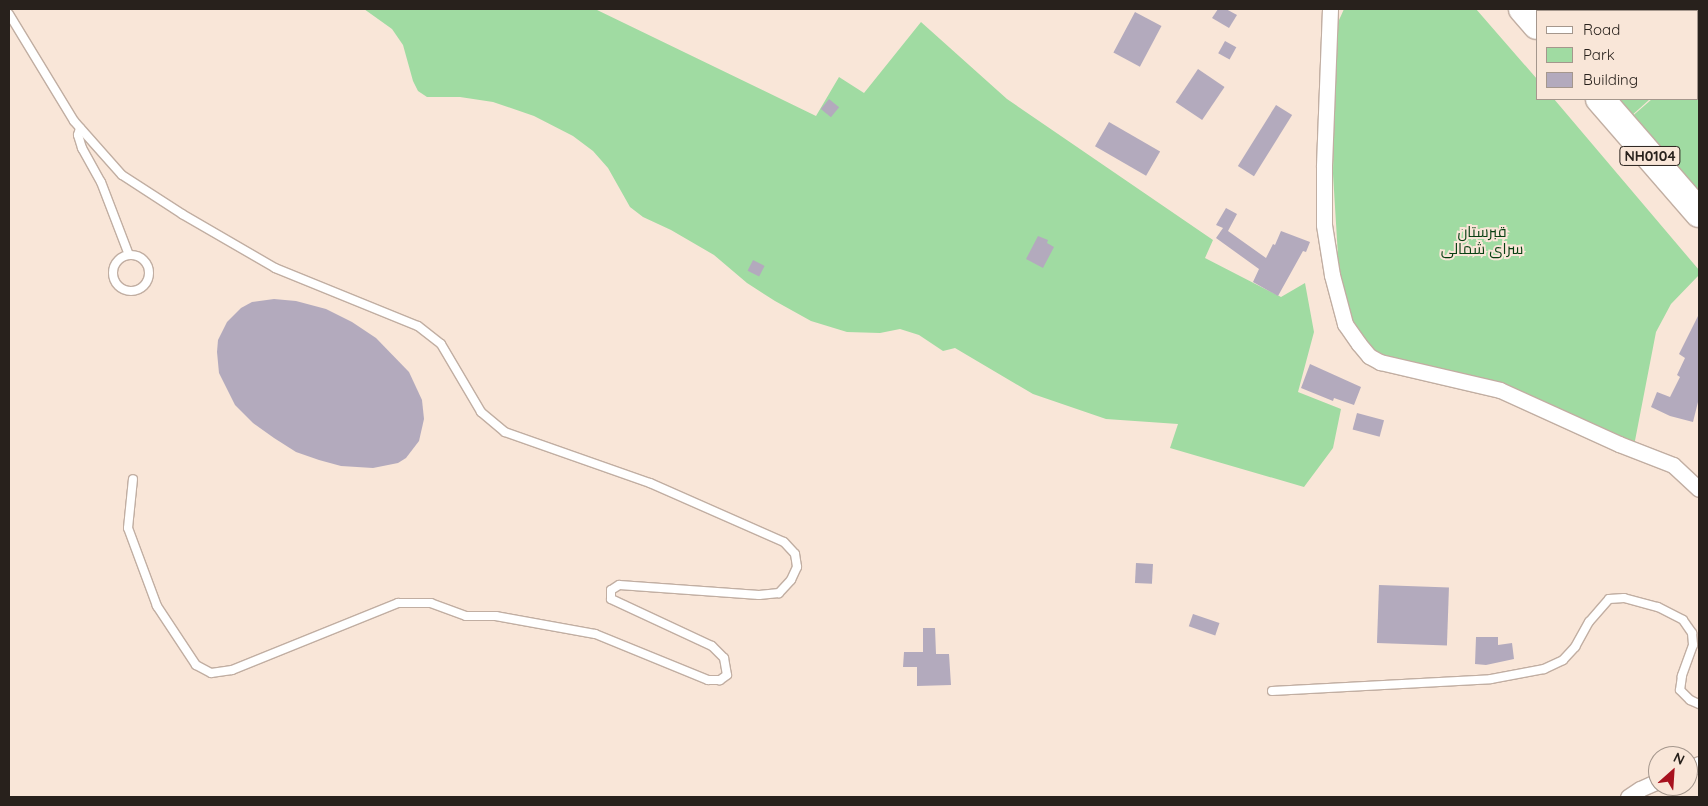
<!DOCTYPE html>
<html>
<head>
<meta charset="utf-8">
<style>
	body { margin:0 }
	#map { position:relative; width:1708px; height:806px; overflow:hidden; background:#f9e6d8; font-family:Quicksand,Cairo,sans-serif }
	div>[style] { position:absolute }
	.green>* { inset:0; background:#a0dba2 }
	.building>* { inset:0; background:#b3aabd; transform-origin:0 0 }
	.roads { filter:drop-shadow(1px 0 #c1aea2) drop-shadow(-1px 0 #c1aea2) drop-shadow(0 1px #c1aea2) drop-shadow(0 -1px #c1aea2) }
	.lane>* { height:8px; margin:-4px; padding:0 4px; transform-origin:4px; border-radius:4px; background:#fff }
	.lane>.ring { margin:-4px; padding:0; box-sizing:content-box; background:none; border:8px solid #fff; border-radius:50% }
	.street>* { height:15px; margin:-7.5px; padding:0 7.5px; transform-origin:7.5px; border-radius:7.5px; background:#fff }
	.highway>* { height:28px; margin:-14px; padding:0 14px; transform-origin:14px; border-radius:14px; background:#fff }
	span { translate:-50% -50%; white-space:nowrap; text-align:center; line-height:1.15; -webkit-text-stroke:4px #f9e6d8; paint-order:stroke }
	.shield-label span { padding:1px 4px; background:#f9e6d8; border:1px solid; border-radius:4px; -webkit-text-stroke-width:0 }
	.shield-label { font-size:14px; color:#28211c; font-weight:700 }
	.park-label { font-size:15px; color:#073f11 }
	.frame { position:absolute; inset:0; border:10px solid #28211c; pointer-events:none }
	.legend { position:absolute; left:1536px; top:10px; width:162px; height:90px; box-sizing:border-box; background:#f9e6d8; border:1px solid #a5978d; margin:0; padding:6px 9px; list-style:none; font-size:15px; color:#28211c }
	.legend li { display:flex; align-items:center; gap:10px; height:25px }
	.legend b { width:25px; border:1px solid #a5978d }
	.north { position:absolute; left:1648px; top:746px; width:50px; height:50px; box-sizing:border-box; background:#f9e6d8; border:1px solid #a5978d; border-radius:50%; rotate:26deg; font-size:14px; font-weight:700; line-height:20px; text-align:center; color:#28211c }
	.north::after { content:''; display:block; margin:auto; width:18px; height:22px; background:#a7111e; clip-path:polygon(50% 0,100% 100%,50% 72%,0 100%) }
</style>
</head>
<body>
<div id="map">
	<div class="green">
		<div style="clip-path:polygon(364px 9px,595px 9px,816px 116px,839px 77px,864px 93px,921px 22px,1007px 99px,1213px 240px,1205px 258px,1281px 297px,1305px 283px,1314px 332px,1298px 392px,1341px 409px,1333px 448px,1304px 487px,1170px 448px,1178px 424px,1106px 419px,1033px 394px,955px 348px,943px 351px,919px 335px,900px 329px,880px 333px,847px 332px,811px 321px,775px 301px,747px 283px,714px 255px,671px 230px,643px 217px,630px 207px,608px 168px,593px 151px,573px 136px,534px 116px,493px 102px,460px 97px,427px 97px,418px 91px,413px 81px,403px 45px,392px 29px)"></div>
		<div style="clip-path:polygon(1344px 9px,1476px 9px,1537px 79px,1537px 99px,1554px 99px,1699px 270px,1699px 275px,1671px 304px,1656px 332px,1633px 451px,1480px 387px,1382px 365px,1360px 357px,1342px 322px,1333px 174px,1335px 29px)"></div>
		<div style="clip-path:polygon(1544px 9px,1697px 9px,1699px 13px,1699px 55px,1697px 57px,1697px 11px,1546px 11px)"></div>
		<div style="clip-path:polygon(1699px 57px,1699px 194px,1629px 119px,1652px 99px,1697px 99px,1697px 59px)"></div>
		<div style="clip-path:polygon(1614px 99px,1650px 99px,1629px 118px)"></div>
	</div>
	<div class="building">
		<div style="clip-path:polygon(1218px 9px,1226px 9px,1237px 15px,1229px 28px,1212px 18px)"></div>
		<div style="left:1135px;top:12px;width:30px;height:46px;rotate:28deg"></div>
		<div style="left:1225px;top:41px;width:13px;height:14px;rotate:29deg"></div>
		<div style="left:1198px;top:69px;width:32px;height:40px;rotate:34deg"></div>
		<div style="left:829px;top:99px;width:13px;height:13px;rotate:39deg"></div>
		<div style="left:1276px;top:105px;width:19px;height:72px;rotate:32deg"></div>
		<div style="left:1109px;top:122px;width:59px;height:28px;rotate:30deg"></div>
		<div style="clip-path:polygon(1226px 208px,1237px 214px,1228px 231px,1266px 258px,1273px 244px,1275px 245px,1281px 231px,1310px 242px,1306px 252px,1303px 251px,1278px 296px,1253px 282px,1259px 269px,1216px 238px,1223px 228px,1216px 225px)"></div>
		<div style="clip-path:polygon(1038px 236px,1048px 240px,1047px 243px,1054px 247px,1043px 268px,1026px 259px)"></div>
		<div style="left:753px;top:260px;width:13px;height:12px;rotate:27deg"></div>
		<div style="clip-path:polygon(274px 299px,296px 301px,326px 309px,352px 322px,376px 338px,409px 372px,422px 400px,424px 419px,419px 441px,406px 458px,398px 463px,373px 468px,341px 466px,319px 460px,296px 452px,274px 438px,253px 423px,235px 405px,219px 373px,217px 352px,218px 340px,227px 322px,241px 308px,252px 302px)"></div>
		<div style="clip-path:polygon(1699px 314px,1699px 398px,1693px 422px,1670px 416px,1651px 407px,1657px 392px,1670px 397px,1680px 377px,1677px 375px,1685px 358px,1679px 354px)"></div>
		<div style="clip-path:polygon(1310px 364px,1361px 387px,1354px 405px,1334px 398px,1333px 401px,1301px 388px)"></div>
		<div style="left:1357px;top:413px;width:28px;height:17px;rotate:15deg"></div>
		<div style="left:1136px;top:563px;width:17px;height:20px;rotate:3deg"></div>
		<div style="left:1379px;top:585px;width:70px;height:58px;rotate:2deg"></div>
		<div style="left:1193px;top:614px;width:28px;height:13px;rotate:19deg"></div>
		<div style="clip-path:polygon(923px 628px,935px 628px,936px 654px,949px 654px,951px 685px,917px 686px,917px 667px,903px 667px,904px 652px,923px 652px)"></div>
		<div style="clip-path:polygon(1476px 637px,1498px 637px,1498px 645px,1512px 643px,1514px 659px,1486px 665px,1475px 664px)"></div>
	</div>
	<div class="roads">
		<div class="lane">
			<div style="left:9px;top:14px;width:125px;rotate:58.7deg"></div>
			<div style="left:74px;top:121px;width:72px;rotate:48.4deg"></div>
			<div style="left:122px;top:175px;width:72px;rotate:33deg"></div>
			<div style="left:182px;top:214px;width:108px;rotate:30.1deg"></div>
			<div style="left:275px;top:268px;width:154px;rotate:22.1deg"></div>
			<div style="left:418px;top:326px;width:29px;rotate:38deg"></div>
			<div style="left:441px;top:344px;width:79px;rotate:59.5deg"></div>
			<div style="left:481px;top:412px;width:31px;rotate:40deg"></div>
			<div style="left:505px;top:432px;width:154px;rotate:19.4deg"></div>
			<div style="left:650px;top:483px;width:146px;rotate:23.8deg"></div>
			<div style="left:784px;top:542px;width:16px;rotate:47deg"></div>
			<div style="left:795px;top:554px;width:13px;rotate:81deg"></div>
			<div style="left:797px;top:567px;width:14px;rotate:115deg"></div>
			<div style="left:791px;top:580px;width:18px;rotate:133deg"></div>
			<div style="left:779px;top:593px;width:20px;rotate:174deg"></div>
			<div style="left:759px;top:595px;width:140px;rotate:-175.9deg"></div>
			<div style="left:619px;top:585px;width:9px;rotate:148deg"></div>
			<div style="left:611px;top:590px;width:9px;rotate:90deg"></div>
			<div style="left:611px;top:599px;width:111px;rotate:25deg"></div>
			<div style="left:712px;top:646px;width:17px;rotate:45deg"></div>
			<div style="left:724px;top:658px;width:17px;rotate:80deg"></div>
			<div style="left:727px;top:675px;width:9px;rotate:144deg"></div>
			<div style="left:720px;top:680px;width:12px;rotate:180deg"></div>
			<div style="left:708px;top:680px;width:122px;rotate:-157.8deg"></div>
			<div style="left:595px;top:634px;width:101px;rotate:-169.7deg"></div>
			<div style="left:496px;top:616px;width:30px;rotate:180deg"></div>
			<div style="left:466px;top:616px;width:37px;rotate:-160deg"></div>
			<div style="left:431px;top:603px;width:33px;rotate:180deg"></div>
			<div style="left:398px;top:603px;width:179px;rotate:158deg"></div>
			<div style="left:232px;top:670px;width:21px;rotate:172deg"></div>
			<div style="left:211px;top:673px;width:17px;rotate:-152deg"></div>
			<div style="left:196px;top:665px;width:71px;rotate:-123.5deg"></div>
			<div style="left:157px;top:606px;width:83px;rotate:-110.4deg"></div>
			<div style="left:128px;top:528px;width:49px;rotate:-84.2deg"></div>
			<div style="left:80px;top:128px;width:7px;rotate:106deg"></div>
			<div style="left:78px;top:135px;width:14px;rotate:73deg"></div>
			<div style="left:82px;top:148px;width:39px;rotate:61deg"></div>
			<div style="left:101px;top:182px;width:78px;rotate:69deg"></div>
			<div class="ring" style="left:113px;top:255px;width:28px;height:28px"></div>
			<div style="left:1272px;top:691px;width:219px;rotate:-3.1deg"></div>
			<div style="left:1491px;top:679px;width:54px;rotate:-10.7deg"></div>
			<div style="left:1544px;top:669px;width:21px;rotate:-25deg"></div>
			<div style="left:1563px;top:660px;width:18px;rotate:-47deg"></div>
			<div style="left:1575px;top:647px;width:29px;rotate:-61deg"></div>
			<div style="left:1589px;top:622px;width:30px;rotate:-49deg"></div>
			<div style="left:1609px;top:599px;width:15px;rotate:-4deg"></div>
			<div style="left:1624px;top:598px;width:35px;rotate:15deg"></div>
			<div style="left:1658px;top:607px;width:28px;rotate:27deg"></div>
			<div style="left:1683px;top:620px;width:16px;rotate:55deg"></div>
			<div style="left:1692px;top:633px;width:12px;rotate:85deg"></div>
			<div style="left:1693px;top:645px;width:33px;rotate:110deg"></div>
			<div style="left:1682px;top:676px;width:14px;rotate:98deg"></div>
			<div style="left:1680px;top:690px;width:14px;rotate:45deg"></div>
			<div style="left:1690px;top:700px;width:10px;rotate:24deg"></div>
		</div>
		<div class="street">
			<div style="left:1330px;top:9px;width:158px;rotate:92.2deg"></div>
			<div style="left:1324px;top:167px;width:58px;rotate:90deg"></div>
			<div style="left:1324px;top:225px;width:51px;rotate:80.9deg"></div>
			<div style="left:1332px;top:275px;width:51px;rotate:75.1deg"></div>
			<div style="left:1345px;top:324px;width:24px;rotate:55deg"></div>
			<div style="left:1359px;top:344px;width:16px;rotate:50deg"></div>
			<div style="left:1369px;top:356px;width:13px;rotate:29deg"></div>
			<div style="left:1380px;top:362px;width:123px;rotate:13.1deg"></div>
			<div style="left:1500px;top:390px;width:131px;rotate:24.4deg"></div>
			<div style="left:1619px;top:444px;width:58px;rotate:21.3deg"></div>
			<div style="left:1673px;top:465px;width:35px;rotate:43deg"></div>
			<div style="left:1688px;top:769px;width:12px;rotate:-24deg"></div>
			<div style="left:1628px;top:797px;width:14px;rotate:-34deg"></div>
			<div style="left:1640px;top:789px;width:20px;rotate:-24deg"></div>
		</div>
		<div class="highway">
			<div style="left:1523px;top:9px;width:21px;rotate:49deg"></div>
			<div style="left:1600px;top:99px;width:151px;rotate:49deg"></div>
		</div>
	</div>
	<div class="shield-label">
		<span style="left:1650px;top:156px">NH0104</span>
	</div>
	<div class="park-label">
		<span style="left:1482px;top:240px">قبرستان<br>سرای شمالی</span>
	</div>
	<div class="frame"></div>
	<ul class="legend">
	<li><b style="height:6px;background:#fff"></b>Road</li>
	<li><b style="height:14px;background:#a0dba2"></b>Park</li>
	<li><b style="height:14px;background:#b3aabd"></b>Building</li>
	</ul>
	<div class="north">N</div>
</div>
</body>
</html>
